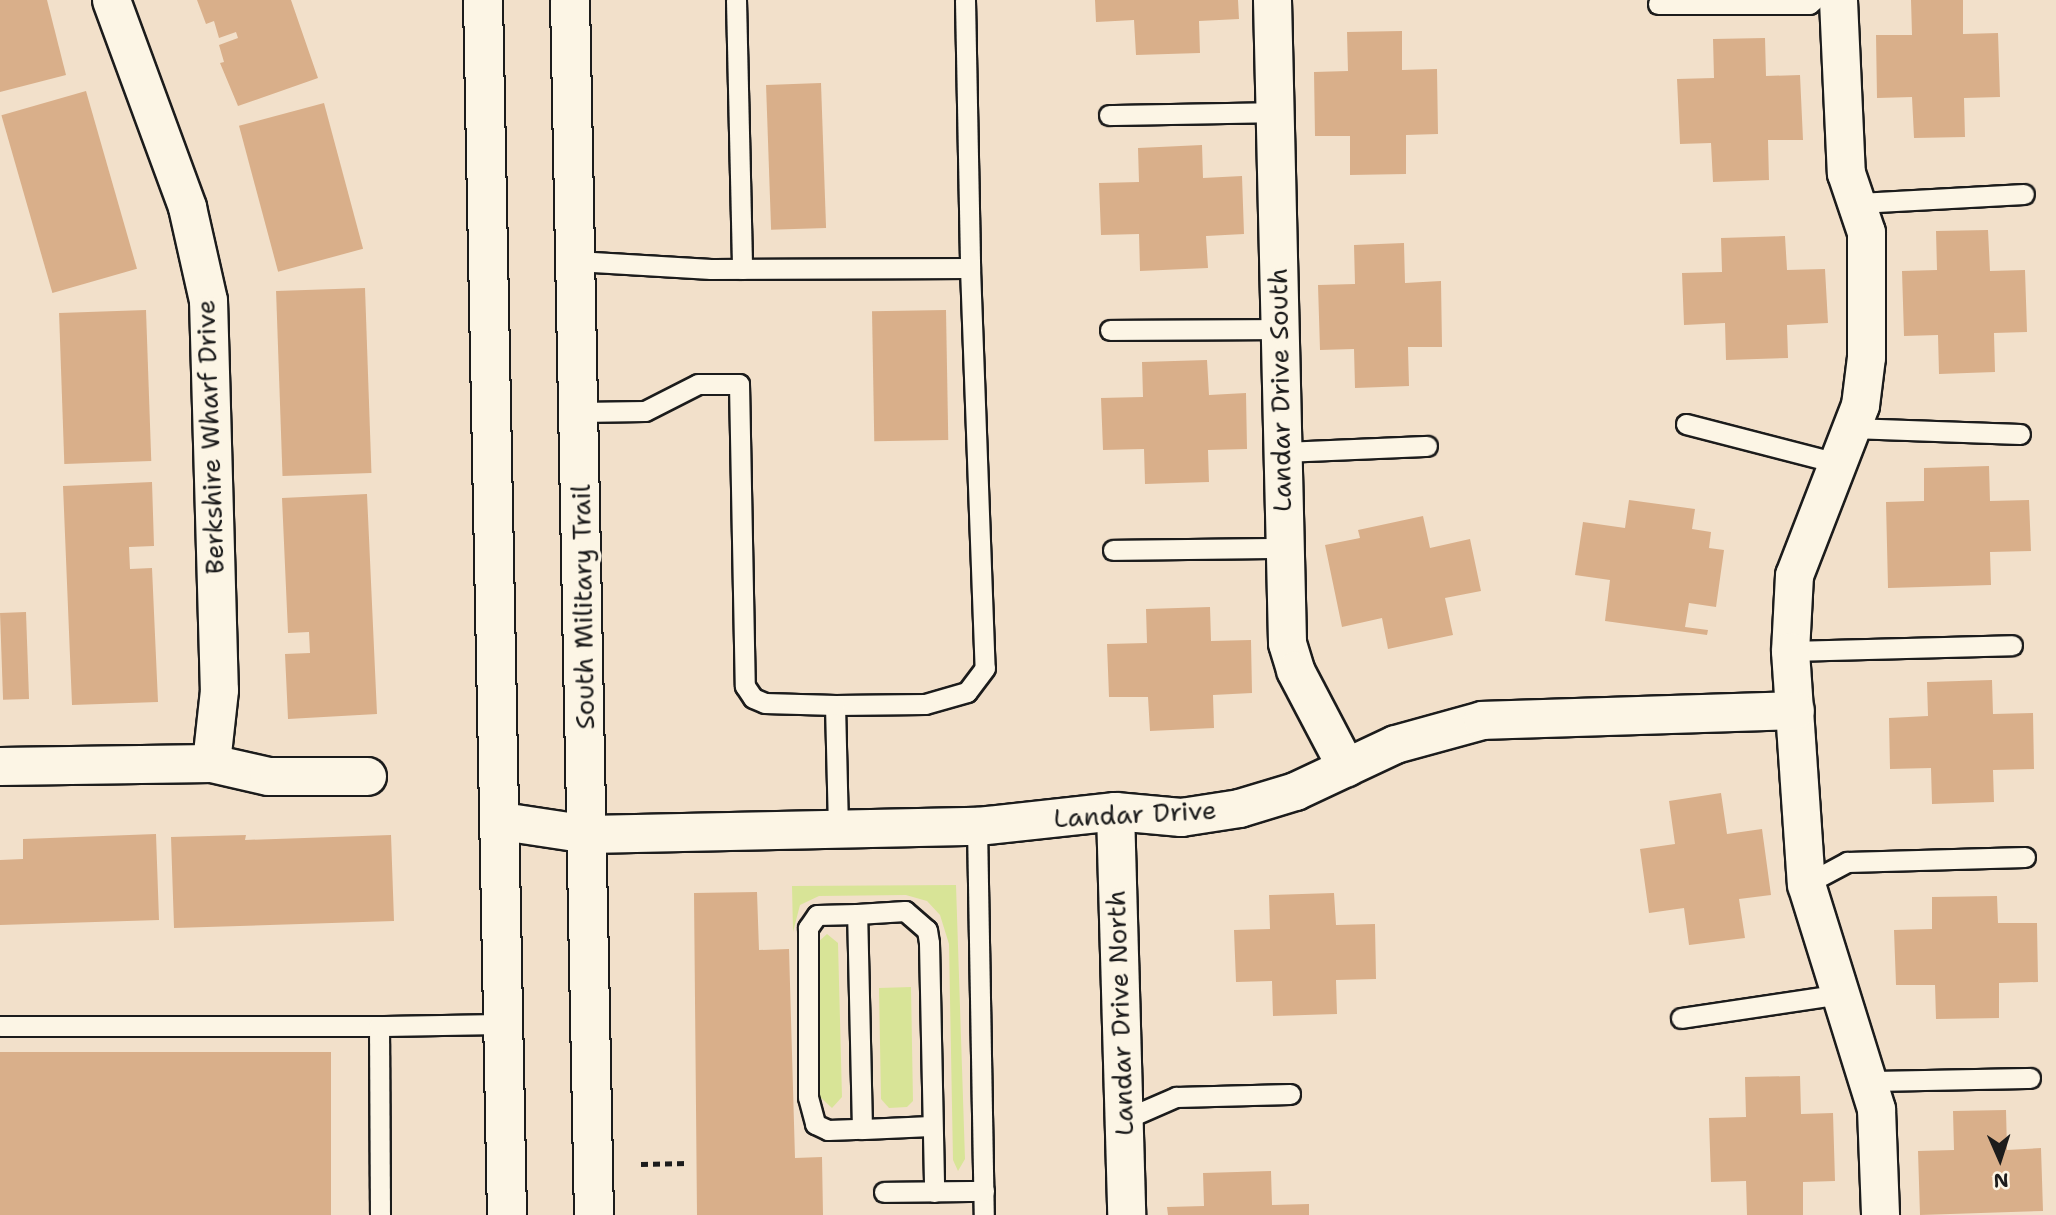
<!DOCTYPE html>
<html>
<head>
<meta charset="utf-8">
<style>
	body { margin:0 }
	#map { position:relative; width:2056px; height:1215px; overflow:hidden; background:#f2e0ca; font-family:"Shantell Sans",sans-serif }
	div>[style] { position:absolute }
	.green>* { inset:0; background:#d8e497 }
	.building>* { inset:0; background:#d9af8a; transform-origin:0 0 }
	.path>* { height:4.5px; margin-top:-2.25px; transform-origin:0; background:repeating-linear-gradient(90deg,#1c1c1c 0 7px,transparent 0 12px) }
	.roads { filter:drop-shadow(2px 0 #1c1c1c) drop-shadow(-2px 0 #1c1c1c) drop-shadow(0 2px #1c1c1c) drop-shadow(0 -2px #1c1c1c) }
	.service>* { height:19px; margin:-9.5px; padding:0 9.5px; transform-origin:9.5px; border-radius:9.5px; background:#fcf5e5 }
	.minor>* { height:37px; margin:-18.5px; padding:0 18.5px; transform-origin:18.5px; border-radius:18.5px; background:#fcf5e5 }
	.secondary>* { height:38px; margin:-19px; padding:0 19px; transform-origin:19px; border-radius:19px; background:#fcf5e5 }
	span { translate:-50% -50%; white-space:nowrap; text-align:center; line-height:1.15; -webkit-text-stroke:7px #fcf5e5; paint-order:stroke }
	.street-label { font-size:26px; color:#1c1c1c }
	.north { position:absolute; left:1965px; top:1124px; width:70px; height:70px; -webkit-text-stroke:5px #fcf5e5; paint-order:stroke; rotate:177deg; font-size:19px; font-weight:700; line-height:28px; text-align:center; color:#1c1c1c }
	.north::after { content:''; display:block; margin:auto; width:24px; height:32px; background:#1c1c1c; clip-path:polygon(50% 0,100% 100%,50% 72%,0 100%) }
</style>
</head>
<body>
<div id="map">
	<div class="green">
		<div style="clip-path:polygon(956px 885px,965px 1159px,958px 1171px,953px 1160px,949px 944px,940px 915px,927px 901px,906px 895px,819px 896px,800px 905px,793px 932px,792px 886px)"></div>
		<div style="clip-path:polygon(827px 934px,838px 943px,842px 1097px,832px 1108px,820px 1097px,816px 944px)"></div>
		<div style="clip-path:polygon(911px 987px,913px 1101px,907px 1107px,889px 1108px,881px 1099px,879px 988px)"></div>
	</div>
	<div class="building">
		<div style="clip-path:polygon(0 0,47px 0,66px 75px,0 92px)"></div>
		<div style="clip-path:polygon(197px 0,291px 0,318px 78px,238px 106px,220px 63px,224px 62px,219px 45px,238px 38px,236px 32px,219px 38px,214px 21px,206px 24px)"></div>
		<div style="clip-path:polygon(1095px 0,1238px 0,1239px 19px,1199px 21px,1200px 53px,1136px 55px,1134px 20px,1096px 22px)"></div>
		<div style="clip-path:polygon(1911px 0,1963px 0,1963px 34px,1998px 33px,2000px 97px,1964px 98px,1965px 137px,1914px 138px,1912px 97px,1877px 98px,1876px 35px,1912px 35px)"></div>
		<div style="clip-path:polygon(1402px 31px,1402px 70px,1437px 69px,1438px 134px,1406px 135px,1406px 174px,1350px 175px,1350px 136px,1315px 136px,1314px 72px,1348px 71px,1347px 32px)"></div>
		<div style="clip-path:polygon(1765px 38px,1766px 76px,1800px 75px,1803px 140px,1768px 140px,1769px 180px,1713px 182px,1711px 143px,1680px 144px,1677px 79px,1714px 78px,1713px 39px)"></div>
		<div style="left:821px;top:83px;width:145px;height:55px;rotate:88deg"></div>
		<div style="left:86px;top:91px;width:185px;height:88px;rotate:74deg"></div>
		<div style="left:324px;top:103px;width:151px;height:88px;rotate:75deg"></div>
		<div style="clip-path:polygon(1202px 145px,1203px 178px,1242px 176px,1244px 234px,1206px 236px,1208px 268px,1140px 271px,1139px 234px,1101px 235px,1099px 183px,1139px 182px,1138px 148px)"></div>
		<div style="clip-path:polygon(1988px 230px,1990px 271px,2025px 270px,2027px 332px,1994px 333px,1995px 372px,1939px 374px,1938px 335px,1904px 336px,1902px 271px,1937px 270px,1936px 231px)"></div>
		<div style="clip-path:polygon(1785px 236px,1787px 270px,1825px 269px,1828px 323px,1787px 325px,1788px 358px,1726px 360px,1725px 323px,1684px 325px,1682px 273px,1722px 272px,1721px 238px)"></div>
		<div style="clip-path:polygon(1404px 243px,1405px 283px,1441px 281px,1442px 347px,1408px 347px,1409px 386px,1355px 388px,1354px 349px,1320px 350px,1318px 285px,1355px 284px,1354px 245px)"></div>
		<div style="left:365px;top:288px;width:185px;height:89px;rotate:88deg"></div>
		<div style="left:146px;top:310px;width:151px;height:87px;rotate:88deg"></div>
		<div style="left:946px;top:310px;width:130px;height:74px;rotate:89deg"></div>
		<div style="clip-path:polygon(1207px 360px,1209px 395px,1246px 393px,1247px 449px,1208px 450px,1209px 482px,1145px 484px,1144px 449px,1103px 450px,1101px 398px,1143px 397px,1142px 362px)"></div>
		<div style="clip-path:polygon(1989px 466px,1990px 501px,2029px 500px,2031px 551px,1990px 552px,1991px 585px,1888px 588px,1886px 502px,1924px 501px,1924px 468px)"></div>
		<div style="clip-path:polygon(152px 482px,154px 546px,129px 547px,130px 569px,152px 568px,158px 702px,72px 705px,63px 486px)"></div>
		<div style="clip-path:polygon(367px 494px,377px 714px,288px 719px,285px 654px,310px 653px,309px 632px,288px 633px,282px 498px)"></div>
		<div style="clip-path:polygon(1629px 500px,1695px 509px,1692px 529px,1711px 532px,1709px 548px,1724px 550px,1716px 607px,1689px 603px,1685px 627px,1708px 630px,1707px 635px,1605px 621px,1610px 580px,1575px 575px,1583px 522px,1625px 528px)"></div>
		<div style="clip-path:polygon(1423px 516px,1430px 548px,1470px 539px,1481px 591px,1445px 598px,1453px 635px,1388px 649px,1382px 618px,1342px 627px,1325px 545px,1360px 538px,1358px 530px)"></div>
		<div style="clip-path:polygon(1210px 607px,1211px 641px,1251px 640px,1252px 693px,1213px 695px,1214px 728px,1150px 731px,1148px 697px,1109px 697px,1107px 644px,1147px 643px,1146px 609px)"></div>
		<div style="left:26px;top:612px;width:87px;height:26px;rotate:88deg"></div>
		<div style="clip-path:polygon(1992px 680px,1993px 714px,2033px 713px,2034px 769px,1993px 770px,1994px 802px,1932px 804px,1931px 768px,1890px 769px,1889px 718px,1928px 716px,1927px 682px)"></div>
		<div style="clip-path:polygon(1721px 793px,1727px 834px,1762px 829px,1771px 895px,1739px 899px,1745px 938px,1689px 945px,1684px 908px,1649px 913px,1640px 849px,1675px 844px,1669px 801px)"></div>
		<div style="clip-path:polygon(156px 834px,159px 920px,0 925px,0 860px,23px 859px,23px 839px)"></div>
		<div style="clip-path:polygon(246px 835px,245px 840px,391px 835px,394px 921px,174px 928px,171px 837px)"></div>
		<div style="clip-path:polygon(757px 892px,759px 950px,789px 949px,795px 1158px,822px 1157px,823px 1215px,697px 1215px,694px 893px)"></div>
		<div style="clip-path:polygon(1334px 893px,1336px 925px,1375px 924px,1376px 979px,1336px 980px,1337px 1014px,1273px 1016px,1272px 981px,1236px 982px,1234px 930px,1270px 929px,1269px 895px)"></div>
		<div style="clip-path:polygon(1997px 896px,1998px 923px,2037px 923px,2038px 982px,1999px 983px,1999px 1018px,1936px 1019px,1935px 985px,1896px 985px,1894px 930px,1932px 929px,1932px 897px)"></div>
		<div style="left:331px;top:1052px;width:163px;height:331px;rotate:90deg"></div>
		<div style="clip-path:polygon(1800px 1076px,1801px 1114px,1833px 1113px,1835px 1181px,1803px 1182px,1803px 1215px,1747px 1215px,1746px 1181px,1711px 1182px,1709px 1118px,1746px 1117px,1745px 1077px)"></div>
		<div style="clip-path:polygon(2006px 1110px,2007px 1150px,2041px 1148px,2043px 1211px,1920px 1215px,1918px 1151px,1954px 1150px,1953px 1111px)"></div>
		<div style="clip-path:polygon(1271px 1171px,1272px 1205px,1309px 1204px,1309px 1215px,1168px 1215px,1167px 1207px,1204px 1206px,1203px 1173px)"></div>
	</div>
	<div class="path">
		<div style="left:641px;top:1164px;width:47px;rotate:-1.2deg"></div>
	</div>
	<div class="roads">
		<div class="service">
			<div style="left:736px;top:0;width:269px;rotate:88.7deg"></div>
			<div style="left:965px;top:0;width:268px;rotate:88.9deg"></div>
			<div style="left:1658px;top:4px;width:151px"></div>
			<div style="left:1809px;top:4px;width:6px;rotate:-39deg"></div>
			<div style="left:1109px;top:115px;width:165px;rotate:-1deg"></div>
			<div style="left:1859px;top:203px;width:165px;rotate:-3.1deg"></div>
			<div style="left:576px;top:261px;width:135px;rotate:3.4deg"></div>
			<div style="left:711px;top:269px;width:259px;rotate:-0.2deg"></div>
			<div style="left:970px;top:268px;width:400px;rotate:87.9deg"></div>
			<div style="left:985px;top:668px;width:30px;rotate:127deg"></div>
			<div style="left:967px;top:692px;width:44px;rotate:164.1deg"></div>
			<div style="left:925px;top:704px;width:90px;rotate:179.4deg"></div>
			<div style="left:835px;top:705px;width:124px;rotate:88.6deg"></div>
			<div style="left:1110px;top:330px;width:169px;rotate:-0.3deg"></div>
			<div style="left:579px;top:412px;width:66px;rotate:-0.9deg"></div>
			<div style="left:645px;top:411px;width:59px;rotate:-27deg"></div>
			<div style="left:698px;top:384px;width:41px"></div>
			<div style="left:739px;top:384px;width:302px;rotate:88.9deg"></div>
			<div style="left:745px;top:686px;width:14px;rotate:56deg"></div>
			<div style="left:753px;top:698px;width:13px;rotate:23deg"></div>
			<div style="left:765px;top:703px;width:70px;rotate:1.6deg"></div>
			<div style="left:1686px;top:424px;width:156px;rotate:14.5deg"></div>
			<div style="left:1851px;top:428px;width:169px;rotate:2deg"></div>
			<div style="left:1281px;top:452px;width:146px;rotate:-2.4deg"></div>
			<div style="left:1113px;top:550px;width:170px;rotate:-0.7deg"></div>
			<div style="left:1790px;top:651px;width:222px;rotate:-1.5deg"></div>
			<div style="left:977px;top:826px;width:389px;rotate:89deg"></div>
			<div style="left:1806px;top:884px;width:47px;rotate:-28.2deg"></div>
			<div style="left:1847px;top:862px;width:178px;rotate:-1.6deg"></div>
			<div style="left:857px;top:914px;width:40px;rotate:178.6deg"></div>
			<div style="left:817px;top:915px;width:16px;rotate:125deg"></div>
			<div style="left:808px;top:928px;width:169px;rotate:90deg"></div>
			<div style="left:808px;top:1097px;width:28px;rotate:75deg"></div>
			<div style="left:815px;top:1124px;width:14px;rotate:25deg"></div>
			<div style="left:828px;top:1130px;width:34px;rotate:-2deg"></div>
			<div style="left:1681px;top:1018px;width:162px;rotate:-8.5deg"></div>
			<div style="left:0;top:1026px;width:379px"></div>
			<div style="left:1870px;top:1081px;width:160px;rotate:-1.1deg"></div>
			<div style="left:1123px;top:1120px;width:58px;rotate:-23.5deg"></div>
			<div style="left:1176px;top:1097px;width:114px;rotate:-1.5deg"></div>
			<div style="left:932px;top:1126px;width:70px;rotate:177.5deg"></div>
			<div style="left:862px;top:1129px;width:215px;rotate:-91.3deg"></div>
			<div style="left:857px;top:914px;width:48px;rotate:-3.6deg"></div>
			<div style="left:905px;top:911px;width:29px;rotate:41deg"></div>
			<div style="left:927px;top:930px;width:13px;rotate:81deg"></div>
			<div style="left:929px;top:943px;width:249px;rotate:88.8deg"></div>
			<div style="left:884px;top:1192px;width:100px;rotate:-0.6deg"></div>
			<div style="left:380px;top:1215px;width:189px;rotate:-90.3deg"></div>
			<div style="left:379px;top:1026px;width:126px;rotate:-0.9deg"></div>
		</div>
		<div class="minor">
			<div style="left:111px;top:0;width:221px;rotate:69.8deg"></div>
			<div style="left:187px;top:207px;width:95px;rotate:77.3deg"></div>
			<div style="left:208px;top:300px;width:390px;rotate:88.4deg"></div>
			<div style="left:219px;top:690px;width:73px;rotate:96.3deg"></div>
			<div style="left:1272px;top:0;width:643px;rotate:88.66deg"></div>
			<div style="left:1287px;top:643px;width:28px;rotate:73deg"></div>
			<div style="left:1295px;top:670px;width:110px;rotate:62.3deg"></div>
			<div style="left:1838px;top:0;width:173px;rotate:87.4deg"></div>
			<div style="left:1846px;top:173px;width:62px;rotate:71.3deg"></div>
			<div style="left:1866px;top:232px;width:125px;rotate:90deg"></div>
			<div style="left:1866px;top:357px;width:48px;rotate:97.1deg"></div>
			<div style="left:1860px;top:405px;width:182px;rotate:111.2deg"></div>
			<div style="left:1794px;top:575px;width:76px;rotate:93deg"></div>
			<div style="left:1790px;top:651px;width:234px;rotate:86.1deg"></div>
			<div style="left:1806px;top:884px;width:236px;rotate:72.7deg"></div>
			<div style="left:1876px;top:1109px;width:106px;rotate:87.8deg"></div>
			<div style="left:0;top:766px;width:211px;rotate:-0.8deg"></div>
			<div style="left:211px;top:763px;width:58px;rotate:12.8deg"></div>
			<div style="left:268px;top:776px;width:99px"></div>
			<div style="left:1115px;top:811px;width:404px;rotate:88.4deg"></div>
			<div style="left:502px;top:821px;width:87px;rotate:8.6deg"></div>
			<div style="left:588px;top:834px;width:389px;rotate:-1.2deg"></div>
			<div style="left:977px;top:826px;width:139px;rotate:-6.2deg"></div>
			<div style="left:1115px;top:811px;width:66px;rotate:5.2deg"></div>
			<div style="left:1181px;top:817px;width:59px;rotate:-8.8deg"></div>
			<div style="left:1239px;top:808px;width:59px;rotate:-16.9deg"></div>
			<div style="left:1295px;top:791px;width:110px;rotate:-25.2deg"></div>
			<div style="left:1395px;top:744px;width:90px;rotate:-15.4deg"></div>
			<div style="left:1482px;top:720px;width:313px;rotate:-1.8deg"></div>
		</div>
		<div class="secondary">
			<div style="left:483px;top:0;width:1215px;rotate:88.87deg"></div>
			<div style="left:570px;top:0;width:1215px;rotate:88.87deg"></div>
		</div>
	</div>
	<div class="street-label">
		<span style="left:1280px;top:390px;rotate:-91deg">Landar Drive South</span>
		<span style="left:210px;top:437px;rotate:-92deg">Berkshire Wharf Drive</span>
		<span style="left:583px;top:607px;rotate:-91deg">South Military Trail</span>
		<span style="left:1135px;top:814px;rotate:-3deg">Landar Drive</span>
		<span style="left:1120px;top:1013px;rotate:-92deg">Landar Drive North</span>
	</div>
	<div class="north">N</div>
</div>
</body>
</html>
